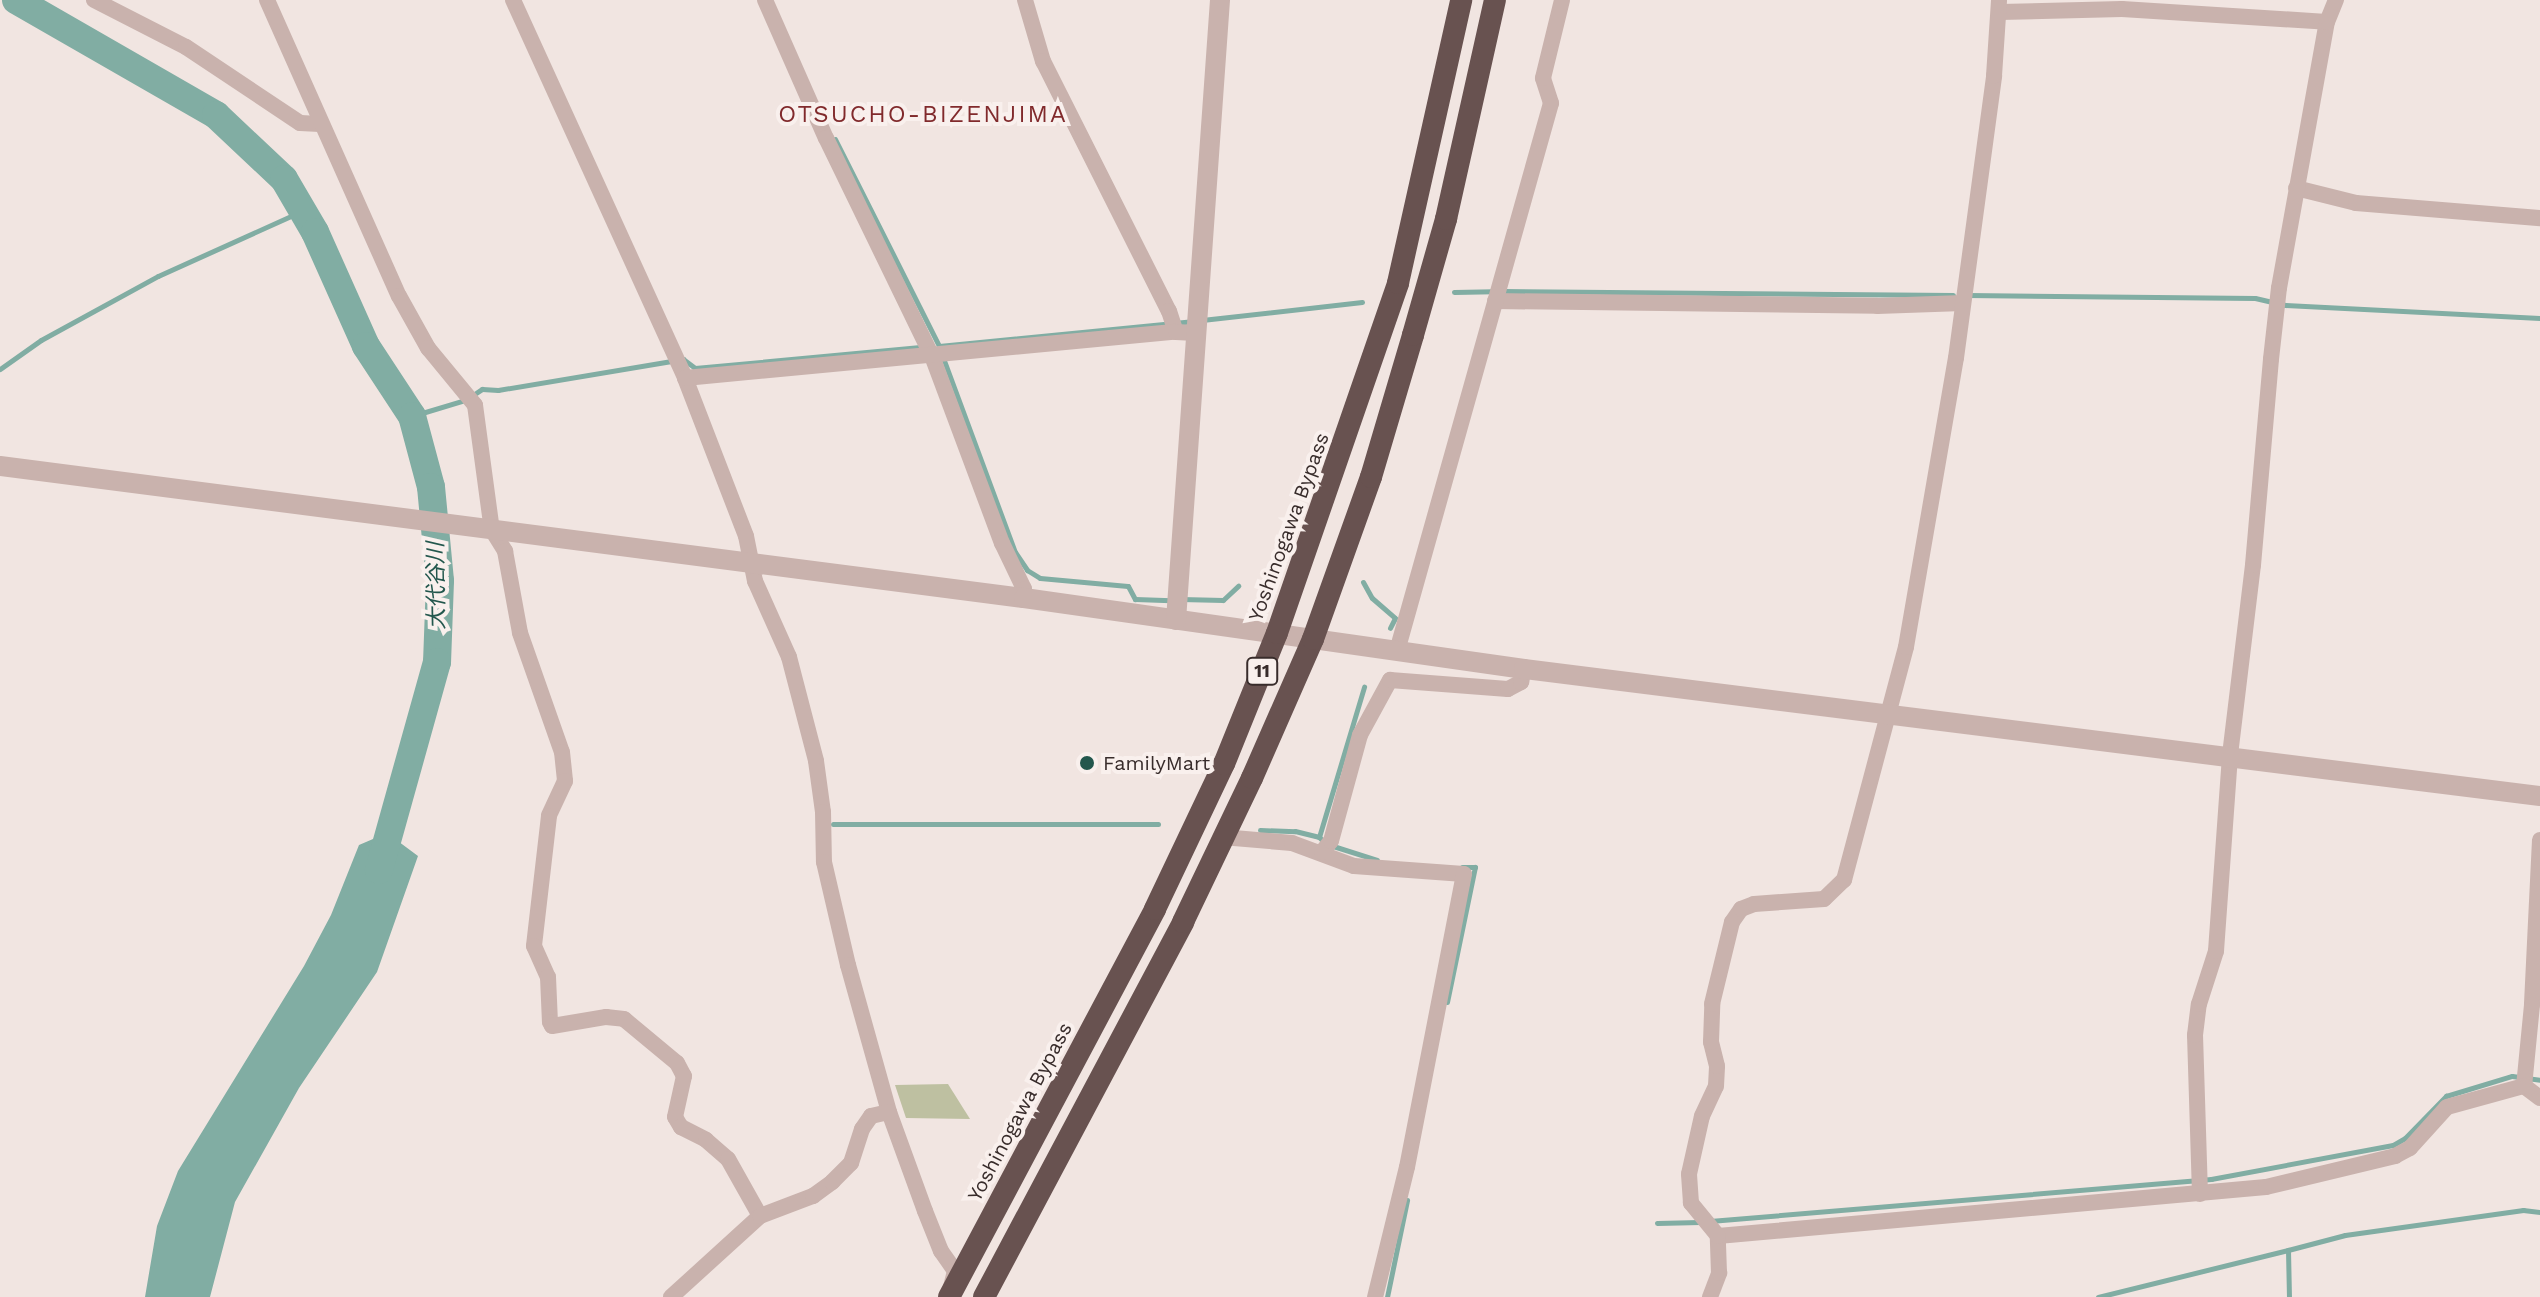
<!DOCTYPE html>
<html>
<head>
<meta charset="utf-8">
<style>
	body { margin:0 }
	#map { position:relative; width:2540px; height:1297px; overflow:hidden; background:#f1e5e1; font-family:"Work Sans","Noto Sans JP",sans-serif }
	div>[style] { position:absolute }
	.green>* { inset:0; background:#bec0a1 }
	.water>* { inset:0; background:#81ada3 }
	.stream>* { height:5px; margin:-2.5px; padding:0 2.5px; transform-origin:2.5px; border-radius:2.5px; background:#81ada3 }
	.river>* { height:28px; margin:-14px; padding:0 14px; transform-origin:14px; border-radius:14px; background:#81ada3 }
	.minor>* { height:16px; margin:-8px; padding:0 8px; transform-origin:8px; border-radius:8px; background:#c9b2ad }
	.tertiary>* { height:20px; margin:-10px; padding:0 10px; transform-origin:10px; border-radius:10px; background:#c9b2ad }
	.trunk>* { height:22px; margin:-11px; padding:0 11px; transform-origin:11px; border-radius:11px; background:#685250 }
	.dots>* { width:22px; height:22px; translate:-50% -50%; box-sizing:border-box; border:4px solid #f9f0ed; border-radius:50% }
	span { translate:-50% -50%; white-space:nowrap; text-align:center; line-height:1.15; -webkit-text-stroke:8px #f9f0ed; paint-order:stroke }
	.shield-label span { padding:2px 6px; background:#f9f0ed; border:2px solid; border-radius:6px; -webkit-text-stroke-width:0 }
	.shield-label { font-size:18px; color:#382c2b; font-weight:700 }
	.street-label { font-size:20px; color:#382c2b }
	.poi-label { font-size:20px; color:#382c2b }
	.left { translate:0 -50%; text-align:left }
	.water-label { font-size:22px; color:#23574d; font-style:italic }
	.quarter-label { font-size:24px; color:#812a2c; letter-spacing:2px }
</style>
</head>
<body>
<div id="map">
	<div class="green">
		<div style="clip-path:polygon(948px 1084px,970px 1119px,906px 1118px,895px 1085px)"></div>
	</div>
	<div class="water">
		<div style="clip-path:polygon(387px 833px,418px 856px,377px 972px,299px 1088px,235px 1202px,210px 1297px,145px 1297px,157px 1226px,178px 1171px,304px 966px,331px 915px,359px 845px)"></div>
	</div>
	<div class="stream">
		<div style="left:835px;top:139px;width:232px;rotate:63.3deg"></div>
		<div style="left:939px;top:346px;width:254px;rotate:-5.6deg"></div>
		<div style="left:1503px;top:291px;width:450px;rotate:0.5deg"></div>
		<div style="left:1454px;top:292px;width:39px;rotate:-1deg"></div>
		<div style="left:1967px;top:295px;width:288px;rotate:0.6deg"></div>
		<div style="left:2255px;top:298px;width:31px;rotate:13deg"></div>
		<div style="left:2285px;top:305px;width:255px;rotate:2.9deg"></div>
		<div style="left:1202px;top:320px;width:161px;rotate:-6.4deg"></div>
		<div style="left:942px;top:355px;width:210px;rotate:69.7deg"></div>
		<div style="left:1015px;top:552px;width:22px;rotate:56deg"></div>
		<div style="left:1027px;top:570px;width:15px;rotate:32deg"></div>
		<div style="left:1040px;top:578px;width:88px;rotate:5.2deg"></div>
		<div style="left:1128px;top:586px;width:15px;rotate:62deg"></div>
		<div style="left:1135px;top:599px;width:36px;rotate:2deg"></div>
		<div style="left:0;top:369px;width:50px;rotate:-35.3deg"></div>
		<div style="left:41px;top:340px;width:133px;rotate:-28.7deg"></div>
		<div style="left:158px;top:276px;width:158px;rotate:-24.3deg"></div>
		<div style="left:473px;top:395px;width:11px;rotate:-34deg"></div>
		<div style="left:482px;top:389px;width:16px;rotate:4deg"></div>
		<div style="left:498px;top:390px;width:188px;rotate:-9.5deg"></div>
		<div style="left:683px;top:359px;width:15px;rotate:37deg"></div>
		<div style="left:695px;top:368px;width:229px;rotate:-5.3deg"></div>
		<div style="left:412px;top:416px;width:55px;rotate:-16.8deg"></div>
		<div style="left:1363px;top:582px;width:18px;rotate:61deg"></div>
		<div style="left:1372px;top:598px;width:30px;rotate:41deg"></div>
		<div style="left:1395px;top:618px;width:11px;rotate:117deg"></div>
		<div style="left:1181px;top:599px;width:42px;rotate:1.4deg"></div>
		<div style="left:1223px;top:600px;width:21px;rotate:-43deg"></div>
		<div style="left:833px;top:824px;width:325px"></div>
		<div style="left:1260px;top:830px;width:35px;rotate:2deg"></div>
		<div style="left:1295px;top:831px;width:25px;rotate:14deg"></div>
		<div style="left:1319px;top:837px;width:7px;rotate:45deg"></div>
		<div style="left:1319px;top:837px;width:157px;rotate:-73.3deg"></div>
		<div style="left:1333px;top:846px;width:46px;rotate:17.7deg"></div>
		<div style="left:1447px;top:1002px;width:138px;rotate:-78.3deg"></div>
		<div style="left:1475px;top:867px;width:13px;rotate:180deg"></div>
		<div style="left:1710px;top:1221px;width:503px;rotate:-4.79deg"></div>
		<div style="left:2211px;top:1179px;width:185px;rotate:-10.6deg"></div>
		<div style="left:2393px;top:1145px;width:14px;rotate:-30deg"></div>
		<div style="left:2405px;top:1138px;width:59px;rotate:-45.7deg"></div>
		<div style="left:2446px;top:1096px;width:69px;rotate:-16.9deg"></div>
		<div style="left:2512px;top:1076px;width:28px;rotate:8deg"></div>
		<div style="left:1657px;top:1223px;width:43px;rotate:-1.3deg"></div>
		<div style="left:2288px;top:1250px;width:59px;rotate:-14.7deg"></div>
		<div style="left:2345px;top:1235px;width:180px;rotate:-8deg"></div>
		<div style="left:2523px;top:1210px;width:17px;rotate:7deg"></div>
		<div style="left:1387px;top:1297px;width:99px;rotate:-78.3deg"></div>
		<div style="left:2098px;top:1297px;width:196px;rotate:-13.9deg"></div>
		<div style="left:2288px;top:1250px;width:47px;rotate:88.8deg"></div>
	</div>
	<div class="river">
		<div style="left:16px;top:0;width:231px;rotate:29.9deg"></div>
		<div style="left:216px;top:115px;width:93px;rotate:43.3deg"></div>
		<div style="left:284px;top:179px;width:61px;rotate:59.7deg"></div>
		<div style="left:315px;top:232px;width:125px;rotate:65.9deg"></div>
		<div style="left:366px;top:346px;width:84px;rotate:56.7deg"></div>
		<div style="left:412px;top:416px;width:73px;rotate:75deg"></div>
		<div style="left:431px;top:487px;width:94px;rotate:84.5deg"></div>
		<div style="left:440px;top:581px;width:81px;rotate:92.1deg"></div>
		<div style="left:437px;top:662px;width:216px;rotate:105.6deg"></div>
	</div>
	<div class="minor">
		<div style="left:94px;top:0;width:103px;rotate:27.1deg"></div>
		<div style="left:186px;top:47px;width:137px;rotate:33.7deg"></div>
		<div style="left:300px;top:123px;width:20px;rotate:3deg"></div>
		<div style="left:267px;top:0;width:324px;rotate:66deg"></div>
		<div style="left:399px;top:296px;width:60px;rotate:60.9deg"></div>
		<div style="left:428px;top:348px;width:74px;rotate:50.5deg"></div>
		<div style="left:475px;top:405px;width:126px;rotate:82.3deg"></div>
		<div style="left:492px;top:530px;width:25px;rotate:58deg"></div>
		<div style="left:505px;top:551px;width:83px;rotate:79.6deg"></div>
		<div style="left:520px;top:633px;width:126px;rotate:70.6deg"></div>
		<div style="left:562px;top:752px;width:29px;rotate:84deg"></div>
		<div style="left:565px;top:781px;width:38px;rotate:115deg"></div>
		<div style="left:549px;top:816px;width:131px;rotate:96.6deg"></div>
		<div style="left:534px;top:946px;width:34px;rotate:66deg"></div>
		<div style="left:548px;top:977px;width:45px;rotate:87.5deg"></div>
		<div style="left:550px;top:1022px;width:4px;rotate:63deg"></div>
		<div style="left:552px;top:1026px;width:55px;rotate:-9.5deg"></div>
		<div style="left:606px;top:1017px;width:18px;rotate:6deg"></div>
		<div style="left:624px;top:1019px;width:69px;rotate:39.7deg"></div>
		<div style="left:677px;top:1063px;width:15px;rotate:62deg"></div>
		<div style="left:684px;top:1076px;width:42px;rotate:102.4deg"></div>
		<div style="left:675px;top:1117px;width:12px;rotate:59deg"></div>
		<div style="left:681px;top:1127px;width:28px;rotate:27deg"></div>
		<div style="left:706px;top:1140px;width:29px;rotate:41deg"></div>
		<div style="left:728px;top:1159px;width:65px;rotate:60.7deg"></div>
		<div style="left:513px;top:0;width:415px;rotate:65.5deg"></div>
		<div style="left:685px;top:378px;width:169px;rotate:68.9deg"></div>
		<div style="left:746px;top:536px;width:46px;rotate:78.7deg"></div>
		<div style="left:755px;top:581px;width:83px;rotate:65.9deg"></div>
		<div style="left:789px;top:657px;width:107px;rotate:75.4deg"></div>
		<div style="left:816px;top:761px;width:51px;rotate:82.2deg"></div>
		<div style="left:823px;top:812px;width:50px;rotate:88.9deg"></div>
		<div style="left:824px;top:862px;width:106px;rotate:76.9deg"></div>
		<div style="left:848px;top:965px;width:153px;rotate:74.4deg"></div>
		<div style="left:889px;top:1112px;width:105px;rotate:70deg"></div>
		<div style="left:925px;top:1211px;width:43px;rotate:68.2deg"></div>
		<div style="left:941px;top:1251px;width:24px;rotate:55deg"></div>
		<div style="left:955px;top:1271px;width:16px;rotate:104deg"></div>
		<div style="left:765px;top:0;width:151px;rotate:66.2deg"></div>
		<div style="left:826px;top:138px;width:242px;rotate:64.1deg"></div>
		<div style="left:932px;top:356px;width:200px;rotate:69.5deg"></div>
		<div style="left:1002px;top:543px;width:51px;rotate:64.4deg"></div>
		<div style="left:1024px;top:589px;width:9px;rotate:90deg"></div>
		<div style="left:1025px;top:0;width:64px;rotate:73.6deg"></div>
		<div style="left:1043px;top:61px;width:280px;rotate:63.3deg"></div>
		<div style="left:1169px;top:311px;width:22px;rotate:72deg"></div>
		<div style="left:2000px;top:12px;width:122px;rotate:-1.4deg"></div>
		<div style="left:2122px;top:9px;width:205px;rotate:3.6deg"></div>
		<div style="left:2296px;top:188px;width:62px;rotate:14deg"></div>
		<div style="left:2356px;top:203px;width:185px;rotate:4.7deg"></div>
		<div style="left:1495px;top:301px;width:382px;rotate:0.7deg"></div>
		<div style="left:1877px;top:306px;width:86px;rotate:-2deg"></div>
		<div style="left:685px;top:378px;width:493px;rotate:-5.4deg"></div>
		<div style="left:1176px;top:332px;width:19px;rotate:3deg"></div>
		<div style="left:1397px;top:651px;width:569px;rotate:-74.3deg"></div>
		<div style="left:1551px;top:103px;width:26px;rotate:-108deg"></div>
		<div style="left:1543px;top:78px;width:80px;rotate:-76.3deg"></div>
		<div style="left:1222px;top:837px;width:70px;rotate:4.9deg"></div>
		<div style="left:1292px;top:843px;width:66px;rotate:20.4deg"></div>
		<div style="left:1354px;top:866px;width:110px;rotate:4.2deg"></div>
		<div style="left:1464px;top:874px;width:298px;rotate:101deg"></div>
		<div style="left:1407px;top:1167px;width:134px;rotate:103.8deg"></div>
		<div style="left:2540px;top:840px;width:165px;rotate:92.8deg"></div>
		<div style="left:2532px;top:1005px;width:81px;rotate:95.6deg"></div>
		<div style="left:2524px;top:1086px;width:20px;rotate:37deg"></div>
		<div style="left:1322px;top:852px;width:14px;rotate:-51deg"></div>
		<div style="left:1331px;top:841px;width:110px;rotate:-74.7deg"></div>
		<div style="left:1360px;top:735px;width:63px;rotate:-61.4deg"></div>
		<div style="left:1390px;top:680px;width:118px;rotate:4.4deg"></div>
		<div style="left:1508px;top:689px;width:15px;rotate:-28deg"></div>
		<div style="left:1521px;top:682px;width:13px;rotate:-77deg"></div>
		<div style="left:2200px;top:1194px;width:159px;rotate:-91.8deg"></div>
		<div style="left:2195px;top:1035px;width:31px;rotate:-83deg"></div>
		<div style="left:2199px;top:1004px;width:56px;rotate:-72.2deg"></div>
		<div style="left:2216px;top:951px;width:196px;rotate:-85.9deg"></div>
		<div style="left:2230px;top:755px;width:191px;rotate:-83.1deg"></div>
		<div style="left:2253px;top:565px;width:207px;rotate:-85deg"></div>
		<div style="left:2271px;top:359px;width:71px;rotate:-83.6deg"></div>
		<div style="left:2279px;top:288px;width:270px;rotate:-79.8deg"></div>
		<div style="left:2327px;top:22px;width:24px;rotate:-68deg"></div>
		<div style="left:1718px;top:1236px;width:550px;rotate:-5.11deg"></div>
		<div style="left:2266px;top:1187px;width:133px;rotate:-13.5deg"></div>
		<div style="left:2395px;top:1156px;width:17px;rotate:-28deg"></div>
		<div style="left:2410px;top:1148px;width:55px;rotate:-47.9deg"></div>
		<div style="left:2447px;top:1107px;width:80px;rotate:-15.3deg"></div>
		<div style="left:671px;top:1297px;width:120px;rotate:-42.3deg"></div>
		<div style="left:760px;top:1216px;width:57px;rotate:-20.7deg"></div>
		<div style="left:813px;top:1196px;width:24px;rotate:-36deg"></div>
		<div style="left:832px;top:1182px;width:27px;rotate:-45deg"></div>
		<div style="left:851px;top:1163px;width:36px;rotate:-72deg"></div>
		<div style="left:862px;top:1129px;width:16px;rotate:-55deg"></div>
		<div style="left:871px;top:1116px;width:18px;rotate:-13deg"></div>
		<div style="left:1710px;top:1297px;width:26px;rotate:-69deg"></div>
		<div style="left:1719px;top:1273px;width:37px;rotate:-92deg"></div>
		<div style="left:1718px;top:1236px;width:43px;rotate:-129.3deg"></div>
		<div style="left:1691px;top:1203px;width:29px;rotate:-94deg"></div>
		<div style="left:1689px;top:1174px;width:59px;rotate:-77.4deg"></div>
		<div style="left:1702px;top:1116px;width:33px;rotate:-65deg"></div>
		<div style="left:1716px;top:1086px;width:20px;rotate:-87deg"></div>
		<div style="left:1717px;top:1066px;width:25px;rotate:-104deg"></div>
		<div style="left:1711px;top:1042px;width:38px;rotate:-88deg"></div>
		<div style="left:1712px;top:1004px;width:84px;rotate:-76.3deg"></div>
		<div style="left:1732px;top:922px;width:16px;rotate:-55deg"></div>
		<div style="left:1741px;top:909px;width:14px;rotate:-21deg"></div>
		<div style="left:1754px;top:904px;width:70px;rotate:-4.1deg"></div>
		<div style="left:1824px;top:899px;width:28px;rotate:-44deg"></div>
		<div style="left:1844px;top:880px;width:241px;rotate:-75.1deg"></div>
		<div style="left:1906px;top:647px;width:293px;rotate:-80.2deg"></div>
		<div style="left:1956px;top:358px;width:285px;rotate:-82.3deg"></div>
		<div style="left:1994px;top:76px;width:76px;rotate:-86.2deg"></div>
	</div>
	<div class="tertiary">
		<div style="left:0;top:466px;width:1032px;rotate:7.35deg"></div>
		<div style="left:1024px;top:598px;width:505px;rotate:8.08deg"></div>
		<div style="left:1524px;top:669px;width:1024px;rotate:7.13deg"></div>
		<div style="left:1176px;top:620px;width:622px;rotate:-85.94deg"></div>
	</div>
	<div class="trunk">
		<div style="left:949px;top:1297px;width:439px;rotate:-62deg"></div>
		<div style="left:1155px;top:909px;width:161px;rotate:-64.6deg"></div>
		<div style="left:1224px;top:764px;width:141px;rotate:-68deg"></div>
		<div style="left:1277px;top:633px;width:370px;rotate:-70.9deg"></div>
		<div style="left:1398px;top:283px;width:290px;rotate:-77.4deg"></div>
		<div style="left:984px;top:1297px;width:425px;rotate:-62deg"></div>
		<div style="left:1183px;top:922px;width:160px;rotate:-64.4deg"></div>
		<div style="left:1252px;top:778px;width:152px;rotate:-66.3deg"></div>
		<div style="left:1313px;top:639px;width:172px;rotate:-70.3deg"></div>
		<div style="left:1371px;top:477px;width:148px;rotate:-73.5deg"></div>
		<div style="left:1413px;top:335px;width:121px;rotate:-74.1deg"></div>
		<div style="left:1446px;top:219px;width:224px;rotate:-77.4deg"></div>
	</div>
	<div class="dots">
		<div style="left:1087px;top:763px;background:#23574d"></div>
	</div>
	<div class="shield-label">
		<span style="left:1262px;top:671px">11</span>
	</div>
	<div class="street-label">
		<span style="left:1289px;top:527px;rotate:-70deg">Yoshinogawa Bypass</span>
		<span style="left:1020px;top:1112px;rotate:-62deg">Yoshinogawa Bypass</span>
	</div>
	<div class="poi-label">
		<span class="left" style="left:1103px;top:763px">FamilyMart</span>
	</div>
	<div class="water-label">
		<span style="left:436px;top:586px;rotate:-91deg">大代谷川</span>
	</div>
	<div class="quarter-label">
		<span style="left:923px;top:115px">OTSUCHO-BIZENJIMA</span>
	</div>
</div>
</body>
</html>
